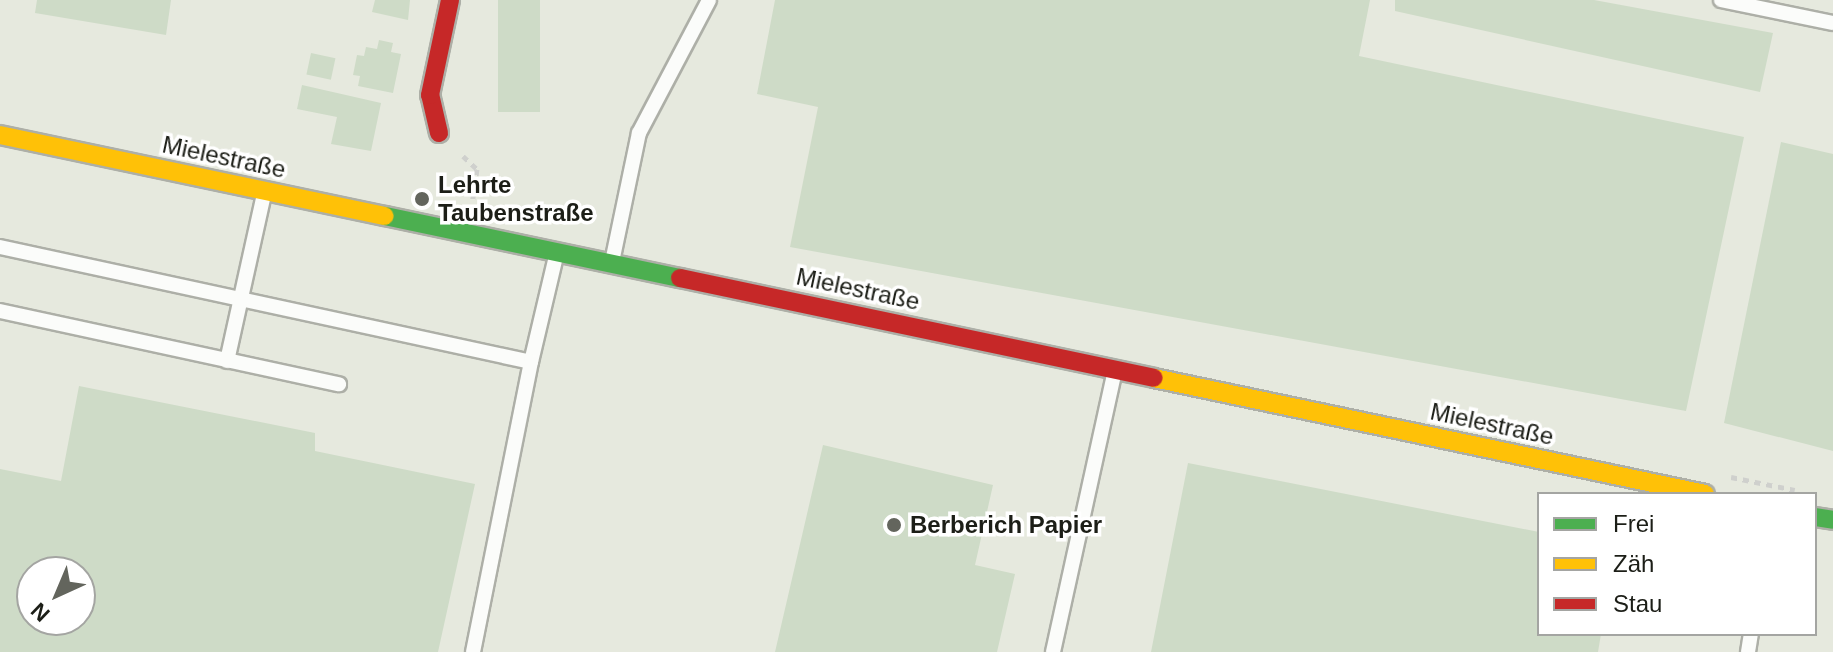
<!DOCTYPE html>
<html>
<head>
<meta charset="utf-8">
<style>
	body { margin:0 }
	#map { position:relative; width:1833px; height:652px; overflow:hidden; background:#e6e9de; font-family:Arial,sans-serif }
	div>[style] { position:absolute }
	.building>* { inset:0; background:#cedbc7; transform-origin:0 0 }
	.path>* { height:5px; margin-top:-2.5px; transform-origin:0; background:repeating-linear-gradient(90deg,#cfd0cd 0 6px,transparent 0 12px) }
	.roads { filter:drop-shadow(2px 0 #adafa7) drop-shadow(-2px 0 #adafa7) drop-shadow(0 2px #adafa7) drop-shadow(0 -2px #adafa7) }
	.lane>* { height:14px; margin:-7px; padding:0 7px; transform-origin:7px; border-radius:7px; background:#fbfcfa }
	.fast>* { height:18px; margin:-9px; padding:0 9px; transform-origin:9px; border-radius:9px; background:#4caf50 }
	.slow>* { height:18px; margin:-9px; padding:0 9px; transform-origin:9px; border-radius:9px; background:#ffc107 }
	.jam>* { height:18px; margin:-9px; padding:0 9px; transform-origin:9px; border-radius:9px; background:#c62828 }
	.dots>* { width:22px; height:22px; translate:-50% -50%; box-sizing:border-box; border:4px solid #fff; border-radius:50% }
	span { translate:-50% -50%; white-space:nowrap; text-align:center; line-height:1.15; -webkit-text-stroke:7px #fff; paint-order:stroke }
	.street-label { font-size:24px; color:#1c1e17 }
	.poi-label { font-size:24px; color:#1c1e17; font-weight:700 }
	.left { translate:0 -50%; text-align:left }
	.legend { position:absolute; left:1537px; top:492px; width:280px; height:144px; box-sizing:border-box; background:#fff; border:2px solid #a4a5a2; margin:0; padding:10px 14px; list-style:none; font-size:24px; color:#1c1e17 }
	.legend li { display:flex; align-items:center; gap:16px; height:40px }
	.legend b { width:40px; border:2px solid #a4a5a2 }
	.north { position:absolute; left:16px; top:556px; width:80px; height:80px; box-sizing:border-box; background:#fff; border:2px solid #a4a5a2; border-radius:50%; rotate:224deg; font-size:22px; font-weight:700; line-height:32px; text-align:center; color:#1c1e17 }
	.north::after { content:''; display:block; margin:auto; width:28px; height:36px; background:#63655d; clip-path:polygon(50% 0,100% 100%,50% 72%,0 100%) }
</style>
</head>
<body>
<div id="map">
	<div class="building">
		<div style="clip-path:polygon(37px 0,171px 0,166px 35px,35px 13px)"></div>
		<div style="clip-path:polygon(375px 0,410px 0,408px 20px,372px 12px)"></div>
		<div style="left:498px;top:0;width:42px;height:112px"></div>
		<div style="clip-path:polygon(775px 0,1370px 0,1359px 56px,1744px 137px,1686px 411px,790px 247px,818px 107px,757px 94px)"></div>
		<div style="clip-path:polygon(1395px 0,1594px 0,1773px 33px,1760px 92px,1395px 11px)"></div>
		<div style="clip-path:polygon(379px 40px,393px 43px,391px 52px,401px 54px,393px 93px,358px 86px,360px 76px,353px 75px,357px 55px,364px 56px,366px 47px,377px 49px)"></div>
		<div style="left:311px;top:53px;width:25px;height:22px;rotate:12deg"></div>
		<div style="clip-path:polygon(302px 85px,381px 103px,371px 151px,331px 144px,337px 117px,297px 109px)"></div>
		<div style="clip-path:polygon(1781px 142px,1833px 154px,1833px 451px,1724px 423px)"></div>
		<div style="clip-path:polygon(evenodd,79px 386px,315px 433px,315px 451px,475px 484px,438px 652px,0 652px,0 469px,61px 481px,79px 386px,32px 572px,80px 572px,80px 620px,32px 620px,32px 572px)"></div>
		<div style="clip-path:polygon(823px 445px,993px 485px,975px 565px,1015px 574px,997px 652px,775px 652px)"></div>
		<div style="clip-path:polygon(1188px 463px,1539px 532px,1539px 634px,1601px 634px,1598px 652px,1151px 652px)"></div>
	</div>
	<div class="path">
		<div style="left:463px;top:156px;width:19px;rotate:43deg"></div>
		<div style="left:477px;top:169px;width:34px;rotate:98deg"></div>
		<div style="left:1731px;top:477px;width:65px;rotate:11.5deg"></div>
	</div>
	<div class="roads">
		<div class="lane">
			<div style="left:1721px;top:0;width:114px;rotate:11.6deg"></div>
			<div style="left:0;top:247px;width:543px;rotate:12.22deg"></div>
			<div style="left:531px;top:362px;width:109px;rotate:-76.7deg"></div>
			<div style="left:612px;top:262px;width:132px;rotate:-78.2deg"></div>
			<div style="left:639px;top:133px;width:150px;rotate:-62.2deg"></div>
			<div style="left:0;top:311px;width:347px;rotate:12.2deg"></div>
			<div style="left:227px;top:361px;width:171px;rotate:-77.5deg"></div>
			<div style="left:473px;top:652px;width:296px;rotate:-78.7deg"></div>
			<div style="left:1053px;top:652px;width:288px;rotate:-77.6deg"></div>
			<div style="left:1748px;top:652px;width:18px;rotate:-81deg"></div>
		</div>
		<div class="fast">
			<div style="left:385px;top:216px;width:301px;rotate:11.9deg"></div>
			<div style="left:1815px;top:517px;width:18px;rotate:9deg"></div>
		</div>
		<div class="slow">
			<div style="left:0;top:135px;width:393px;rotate:11.9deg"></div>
			<div style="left:1154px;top:378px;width:563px;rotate:11.89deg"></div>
		</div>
		<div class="jam">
			<div style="left:439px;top:133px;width:39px;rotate:-103deg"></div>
			<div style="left:430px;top:95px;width:97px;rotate:-78.1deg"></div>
			<div style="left:680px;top:278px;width:484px;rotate:11.9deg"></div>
		</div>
	</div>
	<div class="dots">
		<div style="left:422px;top:199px;background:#63655d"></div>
		<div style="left:894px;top:525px;background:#63655d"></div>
	</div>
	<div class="street-label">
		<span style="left:224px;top:157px;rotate:12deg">Mielestraße</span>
		<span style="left:858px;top:289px;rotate:12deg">Mielestraße</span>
		<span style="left:1492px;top:424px;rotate:12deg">Mielestraße</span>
	</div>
	<div class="poi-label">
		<span class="left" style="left:438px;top:199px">Lehrte<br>Taubenstraße</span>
		<span class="left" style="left:910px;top:525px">Berberich Papier</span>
	</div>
	<ul class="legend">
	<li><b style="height:10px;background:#4caf50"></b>Frei</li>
	<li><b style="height:10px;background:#ffc107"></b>Zäh</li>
	<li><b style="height:10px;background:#c62828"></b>Stau</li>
	</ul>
	<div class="north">N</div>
</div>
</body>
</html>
